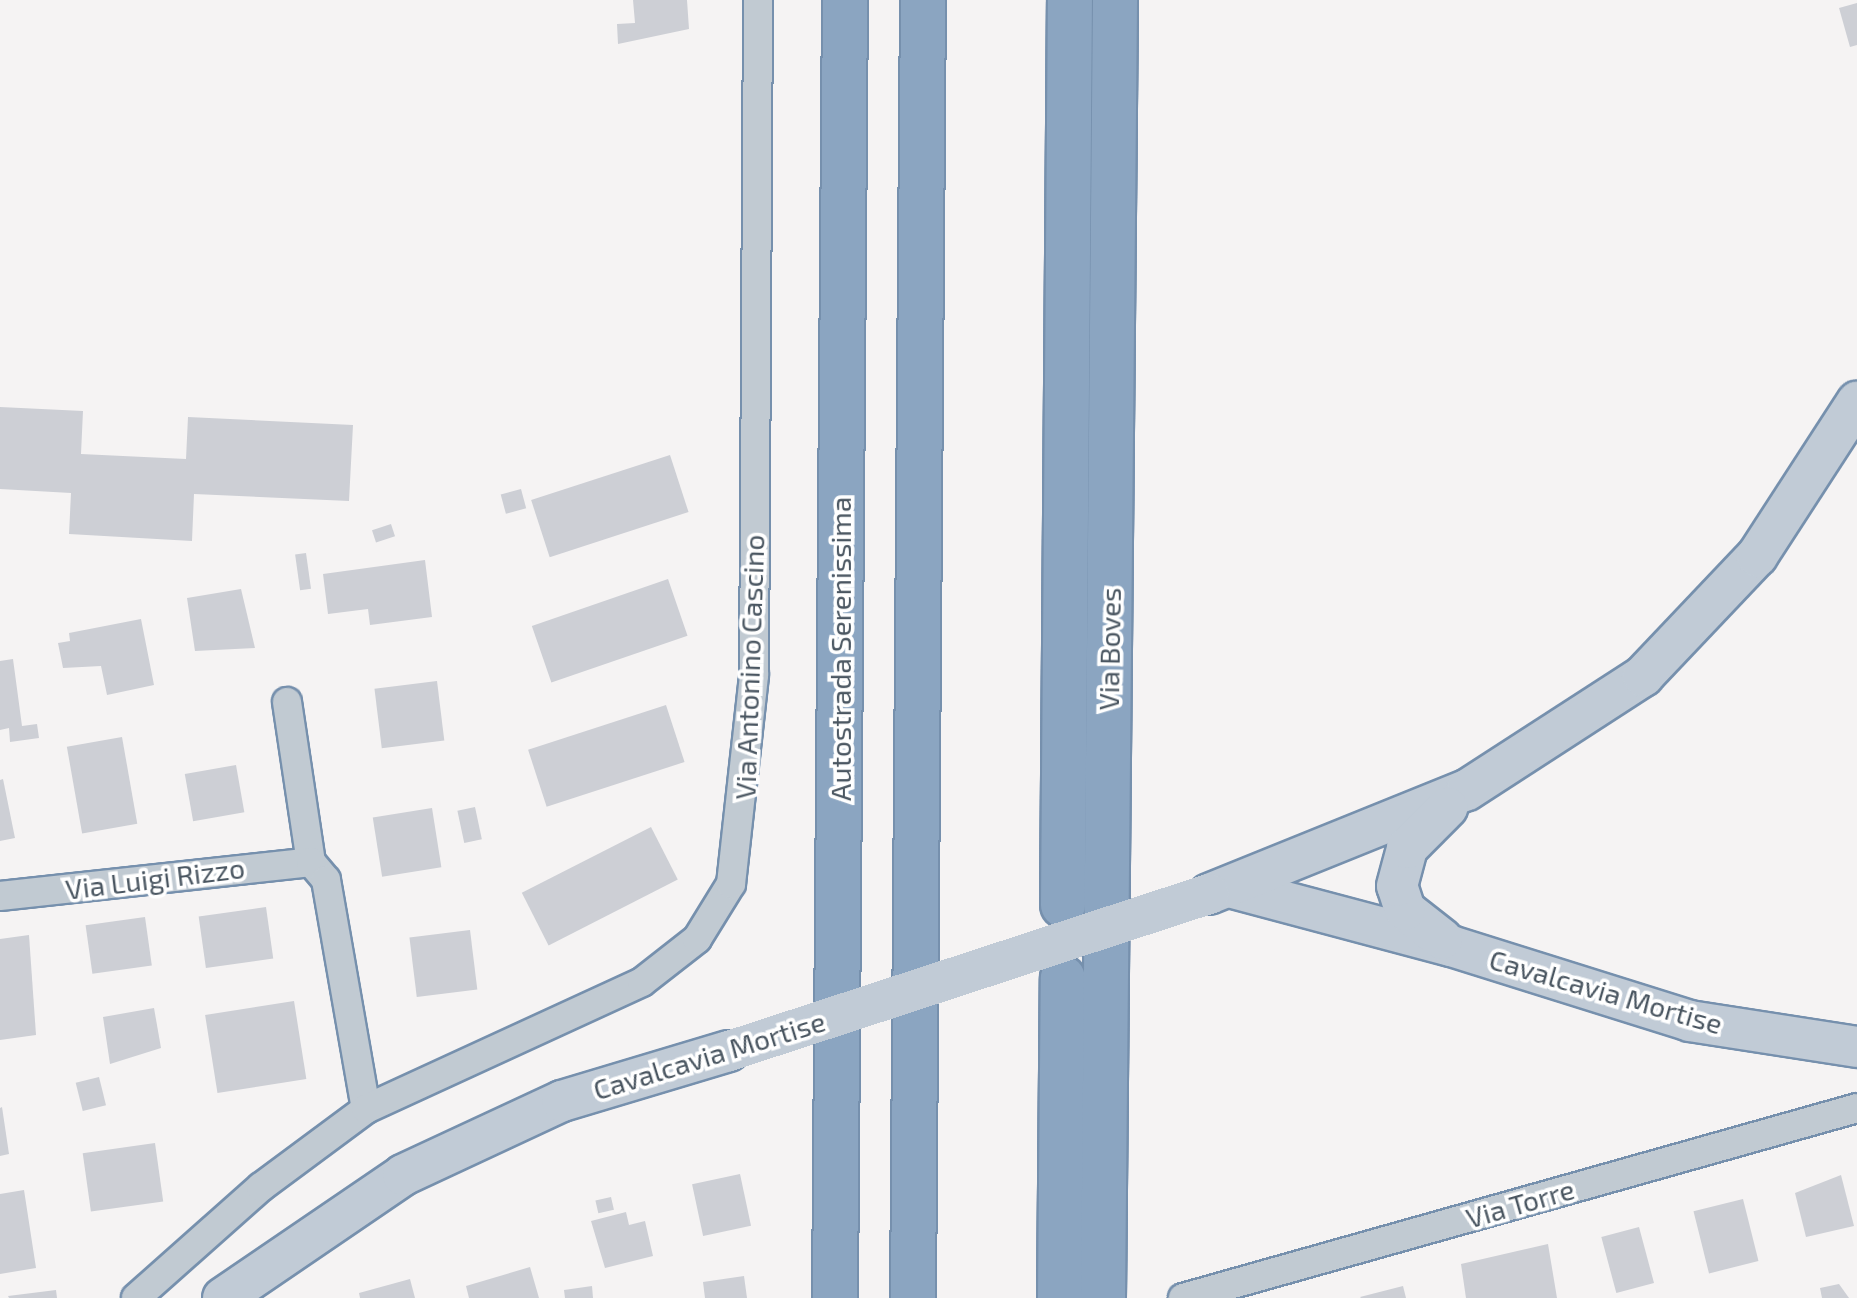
<!DOCTYPE html>
<html>
<head>
<meta charset="utf-8">
<style>
	body { margin:0 }
	#map { position:relative; width:1857px; height:1298px; overflow:hidden; background:#f5f3f3; font-family:"Exo 2",sans-serif }
	div>[style] { position:absolute }
	.building>* { inset:0; background:#cdcfd5; transform-origin:0 0 }
	.roads { filter:drop-shadow(2px 0 #7690ad) drop-shadow(-2px 0 #7690ad) drop-shadow(0 2px #7690ad) drop-shadow(0 -2px #7690ad) }
	.street>* { height:28px; margin:-14px; padding:0 14px; transform-origin:14px; border-radius:14px; background:#c1cad2 }
	.secondary>* { height:40px; margin:-20px; padding:0 20px; transform-origin:20px; border-radius:20px; background:#c1cbd6 }
	.highway>* { height:44px; margin:-22px; padding:0 22px; transform-origin:22px; border-radius:22px; background:#8ba5c1 }
	.secondary-bridge>* { height:40px; margin:-20px; padding:0 20px; transform-origin:20px; border-radius:20px; background:#c1cbd6 }
	span { translate:-50% -50%; white-space:nowrap; text-align:center; line-height:1.15; -webkit-text-stroke:7px #fff; paint-order:stroke }
	.street-label { font-size:28px; color:#4a5661 }
</style>
</head>
<body>
<div id="map">
	<div class="building">
		<div style="clip-path:polygon(633px 0,687px 0,689px 29px,618px 44px,617px 24px,635px 23px)"></div>
		<div style="clip-path:polygon(1857px 3px,1857px 45px,1850px 47px,1839px 8px)"></div>
		<div style="clip-path:polygon(0 407px,83px 411px,81px 454px,186px 459px,188px 417px,353px 425px,349px 501px,194px 494px,192px 541px,69px 534px,71px 493px,0 489px)"></div>
		<div style="left:670px;top:455px;width:60px;height:146px;rotate:72deg"></div>
		<div style="left:521px;top:489px;width:20px;height:21px;rotate:75deg"></div>
		<div style="left:391px;top:524px;width:13px;height:20px;rotate:72deg"></div>
		<div style="left:306px;top:553px;width:36px;height:11px;rotate:82deg"></div>
		<div style="clip-path:polygon(425px 560px,432px 617px,370px 625px,368px 609px,328px 614px,323px 574px)"></div>
		<div style="left:668px;top:579px;width:60px;height:144px;rotate:71deg"></div>
		<div style="clip-path:polygon(241px 589px,255px 648px,195px 651px,187px 598px)"></div>
		<div style="clip-path:polygon(141px 619px,154px 685px,107px 695px,101px 666px,63px 668px,58px 643px,70px 641px,69px 633px)"></div>
		<div style="clip-path:polygon(13px 659px,22px 726px,37px 724px,39px 738px,10px 742px,9px 728px,0 730px,0 661px)"></div>
		<div style="left:437px;top:681px;width:60px;height:63px;rotate:83deg"></div>
		<div style="left:666px;top:705px;width:60px;height:145px;rotate:72deg"></div>
		<div style="left:122px;top:737px;width:88px;height:56px;rotate:80deg"></div>
		<div style="left:236px;top:765px;width:48px;height:52px;rotate:80deg"></div>
		<div style="clip-path:polygon(3px 779px,15px 838px,0 841px,0 780px)"></div>
		<div style="left:475px;top:807px;width:33px;height:18px;rotate:78deg"></div>
		<div style="left:432px;top:808px;width:60px;height:60px;rotate:81deg"></div>
		<div style="left:651px;top:827px;width:59px;height:145px;rotate:63deg"></div>
		<div style="left:266px;top:907px;width:52px;height:68px;rotate:82deg"></div>
		<div style="left:145px;top:917px;width:49px;height:60px;rotate:82deg"></div>
		<div style="left:470px;top:930px;width:60px;height:61px;rotate:83deg"></div>
		<div style="clip-path:polygon(29px 935px,36px 1035px,0 1040px,0 939px)"></div>
		<div style="left:294px;top:1001px;width:79px;height:90px;rotate:81deg"></div>
		<div style="clip-path:polygon(154px 1008px,161px 1048px,110px 1064px,103px 1017px)"></div>
		<div style="left:99px;top:1077px;width:29px;height:24px;rotate:76deg"></div>
		<div style="clip-path:polygon(2px 1107px,9px 1154px,0 1156px,0 1108px)"></div>
		<div style="left:155px;top:1143px;width:59px;height:73px;rotate:82deg"></div>
		<div style="left:740px;top:1174px;width:53px;height:49px;rotate:78deg"></div>
		<div style="clip-path:polygon(1841px 1175px,1854px 1226px,1806px 1237px,1795px 1193px)"></div>
		<div style="clip-path:polygon(24px 1190px,36px 1268px,0 1274px,0 1194px)"></div>
		<div style="left:611px;top:1197px;width:13px;height:16px;rotate:77deg"></div>
		<div style="left:1743px;top:1199px;width:64px;height:51px;rotate:76deg"></div>
		<div style="clip-path:polygon(626px 1212px,629px 1225px,645px 1221px,653px 1256px,605px 1268px,591px 1221px)"></div>
		<div style="left:1639px;top:1227px;width:58px;height:39px;rotate:75deg"></div>
		<div style="clip-path:polygon(1548px 1244px,1557px 1298px,1466px 1298px,1461px 1264px)"></div>
		<div style="clip-path:polygon(530px 1267px,539px 1298px,469px 1298px,466px 1286px)"></div>
		<div style="clip-path:polygon(744px 1276px,747px 1298px,705px 1298px,703px 1282px)"></div>
		<div style="clip-path:polygon(410px 1279px,415px 1298px,360px 1298px,359px 1293px)"></div>
		<div style="clip-path:polygon(1839px 1284px,1849px 1298px,1822px 1298px,1820px 1288px)"></div>
		<div style="clip-path:polygon(592px 1286px,593px 1298px,565px 1298px,564px 1290px)"></div>
		<div style="clip-path:polygon(1403px 1286px,1406px 1298px,1361px 1298px,1360px 1297px)"></div>
		<div style="clip-path:polygon(56px 1290px,57px 1298px,9px 1298px,8px 1296px)"></div>
	</div>
	<div class="roads">
		<div class="street">
			<div style="left:287px;top:702px;width:162px;rotate:81.5deg"></div>
			<div style="left:0;top:896px;width:313px;rotate:-6.2deg"></div>
			<div style="left:311px;top:862px;width:23px;rotate:50deg"></div>
			<div style="left:326px;top:880px;width:232px;rotate:80.1deg"></div>
			<div style="left:136px;top:1298px;width:167px;rotate:-41.6deg"></div>
			<div style="left:261px;top:1187px;width:131px;rotate:-36.6deg"></div>
			<div style="left:366px;top:1109px;width:304px;rotate:-24.7deg"></div>
			<div style="left:642px;top:982px;width:70px;rotate:-38deg"></div>
			<div style="left:697px;top:939px;width:65px;rotate:-58.3deg"></div>
			<div style="left:731px;top:884px;width:210px;rotate:-83.7deg"></div>
			<div style="left:754px;top:675px;width:675px;rotate:-89.66deg"></div>
			<div style="left:1183px;top:1298px;width:700px;rotate:-15.74deg"></div>
		</div>
		<div class="secondary">
			<div style="left:1229px;top:887px;width:230px;rotate:14.9deg"></div>
			<div style="left:1451px;top:946px;width:250px;rotate:17.4deg"></div>
			<div style="left:1690px;top:1021px;width:169px;rotate:8.8deg"></div>
			<div style="left:1209px;top:894px;width:278px;rotate:-22deg"></div>
			<div style="left:1467px;top:790px;width:210px;rotate:-32.9deg"></div>
			<div style="left:1643px;top:676px;width:166px;rotate:-46.5deg"></div>
			<div style="left:1757px;top:556px;width:184px;rotate:-57deg"></div>
			<div style="left:1442px;top:939px;width:47px;rotate:-141.9deg"></div>
			<div style="left:1405px;top:910px;width:25px;rotate:-108deg"></div>
			<div style="left:1397px;top:886px;width:39px;rotate:-75deg"></div>
			<div style="left:1407px;top:848px;width:57px;rotate:-45deg"></div>
			<div style="left:223px;top:1298px;width:218px;rotate:-34.3deg"></div>
			<div style="left:403px;top:1175px;width:175px;rotate:-25deg"></div>
			<div style="left:562px;top:1101px;width:174px;rotate:-16.7deg"></div>
		</div>
		<div class="highway">
			<div style="left:1063px;top:905px;width:905px;rotate:-89.56deg"></div>
			<div style="left:835px;top:1298px;width:1298px;rotate:-89.56deg"></div>
			<div style="left:913px;top:1298px;width:1298px;rotate:-89.56deg"></div>
			<div style="left:1060px;top:1298px;width:320px;rotate:-89.5deg"></div>
			<div style="left:1103px;top:1298px;width:1298px;rotate:-89.47deg"></div>
		</div>
	</div>
	<div class="secondary-bridge">
		<div style="left:729px;top:1051px;width:505px;rotate:-18.11deg"></div>
	</div>
	<div class="street-label">
		<span style="left:840px;top:649px;rotate:-90deg">Autostrada Serenissima</span>
		<span style="left:1109px;top:649px;rotate:-89deg">Via Boves</span>
		<span style="left:749px;top:667px;rotate:-88deg">Via Antonino Cascino</span>
		<span style="left:155px;top:878px;rotate:-7deg">Via Luigi Rizzo</span>
		<span style="left:1606px;top:991px;rotate:16deg">Cavalcavia Mortise</span>
		<span style="left:709px;top:1055px;rotate:-17deg">Cavalcavia Mortise</span>
		<span style="left:1520px;top:1203px;rotate:-16deg">Via Torre</span>
	</div>
</div>
</body>
</html>
